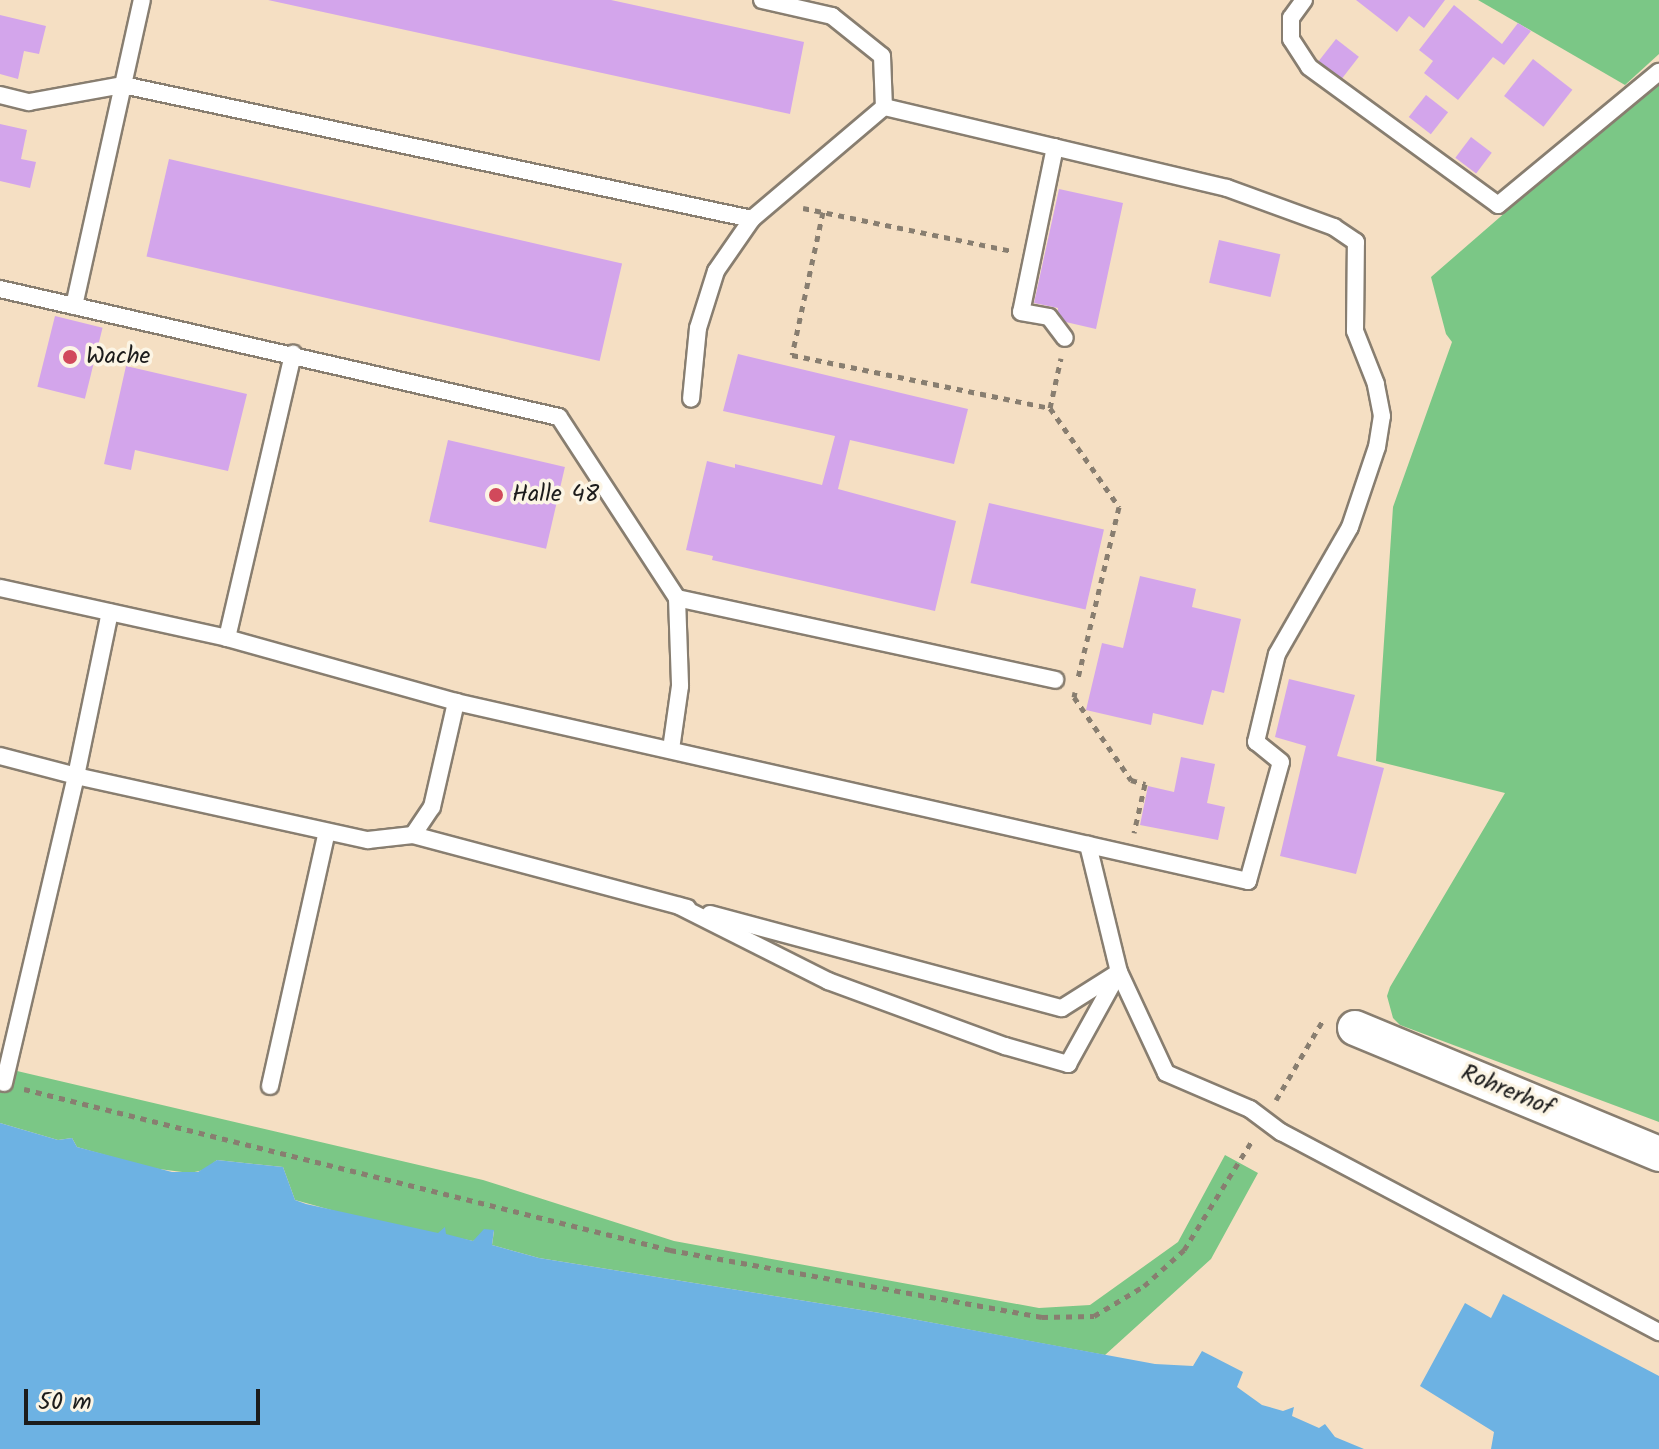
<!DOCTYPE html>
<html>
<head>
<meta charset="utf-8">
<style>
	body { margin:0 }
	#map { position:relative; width:1659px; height:1449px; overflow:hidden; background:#f5dfc3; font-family:Kalam,sans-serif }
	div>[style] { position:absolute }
	.green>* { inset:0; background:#7bc786 }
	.water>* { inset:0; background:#6db2e3 }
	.building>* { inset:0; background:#d3a5eb; transform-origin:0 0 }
	.path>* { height:5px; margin-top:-2.5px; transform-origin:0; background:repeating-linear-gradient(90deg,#887e70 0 6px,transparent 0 12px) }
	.roads { filter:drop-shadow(2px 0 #887e70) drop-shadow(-2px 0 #887e70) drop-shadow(0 2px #887e70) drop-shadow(0 -2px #887e70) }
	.lane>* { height:16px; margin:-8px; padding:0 8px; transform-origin:8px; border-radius:8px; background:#fff }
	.street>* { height:34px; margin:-17px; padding:0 17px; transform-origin:17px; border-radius:17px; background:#fff }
	.dots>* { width:22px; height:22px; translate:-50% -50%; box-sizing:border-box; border:4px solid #fcf5e5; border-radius:50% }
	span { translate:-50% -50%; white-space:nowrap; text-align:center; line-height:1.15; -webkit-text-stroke:7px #fcf5e5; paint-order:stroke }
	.poi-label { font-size:24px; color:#1c1c1c }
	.left { translate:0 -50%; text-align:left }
	.street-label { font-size:24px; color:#1c1c1c }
	.scale { position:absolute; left:24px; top:1389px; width:236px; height:36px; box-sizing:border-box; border:4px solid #1c1c1c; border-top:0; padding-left:10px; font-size:24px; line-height:28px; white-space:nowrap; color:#1c1c1c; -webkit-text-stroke:6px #fcf5e5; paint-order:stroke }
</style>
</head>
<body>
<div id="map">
	<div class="green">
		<div style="clip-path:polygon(1478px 0,1659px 0,1659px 54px,1625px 85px)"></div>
		<div style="clip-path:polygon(1659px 79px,1659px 1122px,1400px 1025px,1393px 1018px,1387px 996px,1390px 987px,1505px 793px,1376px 761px,1393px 507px,1452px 342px,1446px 334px,1431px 277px)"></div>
		<div style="clip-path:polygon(0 1067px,483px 1180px,674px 1241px,1039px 1308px,1090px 1305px,1178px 1242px,1225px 1155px,1258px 1173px,1211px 1259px,1105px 1355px,880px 1313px,539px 1258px,492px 1245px,494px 1231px,473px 1241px,360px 1218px,295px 1200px,283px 1167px,217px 1160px,204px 1170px,190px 1173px,151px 1168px,77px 1147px,72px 1138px,58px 1140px,0 1123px)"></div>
	</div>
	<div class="water">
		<div style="clip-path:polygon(0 1123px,58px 1140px,72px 1138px,77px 1147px,172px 1172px,198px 1172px,217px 1160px,283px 1167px,295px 1200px,306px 1204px,438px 1233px,445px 1227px,446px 1234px,473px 1241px,484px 1229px,494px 1230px,492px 1245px,539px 1258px,880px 1313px,1155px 1364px,1193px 1366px,1202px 1351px,1243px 1372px,1237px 1387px,1262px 1405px,1283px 1411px,1294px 1407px,1292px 1416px,1319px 1428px,1325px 1424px,1335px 1437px,1364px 1449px,0 1449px)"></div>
		<div style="clip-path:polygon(1503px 1294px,1659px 1376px,1659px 1449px,1491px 1449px,1494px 1432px,1420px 1386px,1465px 1303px,1491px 1318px)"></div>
	</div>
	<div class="building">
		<div style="clip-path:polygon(268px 0,611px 0,804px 42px,790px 114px)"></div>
		<div style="clip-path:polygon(1356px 0,1445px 0,1424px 28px,1409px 16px,1397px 32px)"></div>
		<div style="clip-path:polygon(1454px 5px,1502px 44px,1518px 23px,1531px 31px,1504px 65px,1493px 57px,1458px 100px,1424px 73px,1433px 61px,1419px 50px)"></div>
		<div style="clip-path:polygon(0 15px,46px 26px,39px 54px,24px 51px,18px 79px,0 74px)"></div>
		<div style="left:1336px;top:39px;width:29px;height:28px;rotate:38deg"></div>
		<div style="left:1533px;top:59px;width:50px;height:47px;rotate:38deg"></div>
		<div style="left:1426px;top:95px;width:28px;height:28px;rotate:38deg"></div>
		<div style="clip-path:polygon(0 124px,27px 130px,21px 159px,36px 162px,30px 188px,0 181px)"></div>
		<div style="left:1471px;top:137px;width:26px;height:26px;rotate:37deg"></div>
		<div style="left:169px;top:159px;width:465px;height:100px;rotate:13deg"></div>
		<div style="clip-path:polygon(1059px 189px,1123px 203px,1096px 329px,1057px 320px,1058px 308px,1034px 303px)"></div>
		<div style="left:1219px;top:240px;width:63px;height:44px;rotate:13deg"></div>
		<div style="left:55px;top:316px;width:49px;height:73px;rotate:14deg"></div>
		<div style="clip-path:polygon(738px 354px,968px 409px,954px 464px,850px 440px,838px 489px,956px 521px,935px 611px,712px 560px,713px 556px,686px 550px,707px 461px,735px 468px,735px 464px,822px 485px,835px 436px,723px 411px)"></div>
		<div style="clip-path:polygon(126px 366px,247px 394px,228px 471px,135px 450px,131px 470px,104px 464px)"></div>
		<div style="left:448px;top:440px;width:120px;height:84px;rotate:13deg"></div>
		<div style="left:989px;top:503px;width:118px;height:82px;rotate:13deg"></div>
		<div style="clip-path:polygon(1140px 576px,1196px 589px,1192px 607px,1241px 619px,1224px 693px,1212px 690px,1203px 725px,1153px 713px,1151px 725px,1086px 710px,1102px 643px,1123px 648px)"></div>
		<div style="clip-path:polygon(1289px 679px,1355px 695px,1337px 756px,1384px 768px,1356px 874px,1280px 856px,1306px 746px,1275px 737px)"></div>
		<div style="clip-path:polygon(1181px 757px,1215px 764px,1207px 803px,1225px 807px,1218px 840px,1140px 825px,1148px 786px,1174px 792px)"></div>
	</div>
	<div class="path">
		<div style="left:803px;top:208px;width:213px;rotate:11.6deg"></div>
		<div style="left:823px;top:212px;width:146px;rotate:102.2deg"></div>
		<div style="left:792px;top:355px;width:263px;rotate:11.6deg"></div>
		<div style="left:1050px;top:408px;width:121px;rotate:55.1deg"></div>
		<div style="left:1119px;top:507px;width:176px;rotate:103.5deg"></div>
		<div style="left:1050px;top:408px;width:51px;rotate:-77.6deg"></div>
		<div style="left:1075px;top:692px;width:5px;rotate:101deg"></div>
		<div style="left:1074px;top:697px;width:101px;rotate:55.5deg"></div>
		<div style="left:1131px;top:780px;width:15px;rotate:16deg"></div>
		<div style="left:1145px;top:784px;width:50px;rotate:102.7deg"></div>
		<div style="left:24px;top:1089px;width:666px;rotate:13.99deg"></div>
		<div style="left:670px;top:1250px;width:378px;rotate:10.2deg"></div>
		<div style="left:1042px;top:1317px;width:52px;rotate:-1.1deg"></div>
		<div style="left:1094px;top:1316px;width:58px;rotate:-31deg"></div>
		<div style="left:1144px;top:1286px;width:54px;rotate:-42deg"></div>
		<div style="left:1184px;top:1250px;width:131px;rotate:-58.1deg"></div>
		<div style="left:1276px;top:1100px;width:91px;rotate:-59.5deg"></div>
	</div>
	<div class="roads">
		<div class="lane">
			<div style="left:762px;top:0;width:72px;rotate:12.9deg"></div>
			<div style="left:832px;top:16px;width:64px;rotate:38.7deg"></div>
			<div style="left:882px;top:56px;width:51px;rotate:87.8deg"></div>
			<div style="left:1304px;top:0;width:22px;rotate:126deg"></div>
			<div style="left:1291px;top:18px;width:21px;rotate:90deg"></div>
			<div style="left:1291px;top:39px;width:33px;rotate:57deg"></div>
			<div style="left:1309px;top:67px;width:234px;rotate:36.1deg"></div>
			<div style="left:1498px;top:205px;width:209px;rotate:-39.6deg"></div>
			<div style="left:0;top:95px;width:30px;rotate:14deg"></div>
			<div style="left:29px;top:102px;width:96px;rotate:-10.3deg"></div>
			<div style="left:123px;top:85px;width:643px;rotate:12.03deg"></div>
			<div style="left:1055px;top:147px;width:168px;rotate:101.6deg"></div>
			<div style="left:1021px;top:312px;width:28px;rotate:10deg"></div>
			<div style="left:1049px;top:317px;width:26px;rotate:53deg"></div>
			<div style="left:0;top:289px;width:573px;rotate:12.9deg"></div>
			<div style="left:559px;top:417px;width:216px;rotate:56.9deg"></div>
			<div style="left:677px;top:598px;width:88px;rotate:88deg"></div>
			<div style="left:680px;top:686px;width:64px;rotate:98.1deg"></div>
			<div style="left:74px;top:306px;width:313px;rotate:-77.5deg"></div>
			<div style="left:0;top:588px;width:232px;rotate:12.4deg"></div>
			<div style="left:227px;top:638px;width:238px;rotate:15.6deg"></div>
			<div style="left:456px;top:702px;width:812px;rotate:12.74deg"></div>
			<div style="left:1248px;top:881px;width:123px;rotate:-74.5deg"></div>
			<div style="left:1281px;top:762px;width:32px;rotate:-141deg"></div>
			<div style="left:1256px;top:742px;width:90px;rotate:-76.6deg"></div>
			<div style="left:1277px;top:654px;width:146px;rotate:-60.1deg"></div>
			<div style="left:1350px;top:527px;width:84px;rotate:-71.4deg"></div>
			<div style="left:1377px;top:447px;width:31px;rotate:-81deg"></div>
			<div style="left:1382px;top:416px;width:33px;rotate:-101deg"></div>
			<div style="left:1376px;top:384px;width:57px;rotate:-111.6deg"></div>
			<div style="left:1355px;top:331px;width:89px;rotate:-89.4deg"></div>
			<div style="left:1356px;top:242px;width:27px;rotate:-146deg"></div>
			<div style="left:1334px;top:227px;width:114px;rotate:-160deg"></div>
			<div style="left:1227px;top:188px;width:352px;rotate:-166.7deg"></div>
			<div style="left:884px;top:107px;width:173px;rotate:139.7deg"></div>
			<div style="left:752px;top:219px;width:63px;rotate:124.7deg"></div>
			<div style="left:716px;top:271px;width:60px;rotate:107.5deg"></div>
			<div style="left:698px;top:328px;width:71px;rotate:95.6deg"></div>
			<div style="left:677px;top:598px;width:387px;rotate:12.2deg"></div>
			<div style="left:227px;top:638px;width:292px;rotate:-76.9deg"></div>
			<div style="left:0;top:756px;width:79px;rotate:14.7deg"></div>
			<div style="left:76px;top:776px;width:167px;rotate:-78.3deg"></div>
			<div style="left:413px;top:835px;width:284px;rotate:14.9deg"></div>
			<div style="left:679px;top:906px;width:167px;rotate:26.7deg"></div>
			<div style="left:828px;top:981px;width:189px;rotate:20.2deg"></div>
			<div style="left:1005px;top:1046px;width:66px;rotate:15.9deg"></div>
			<div style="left:1068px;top:1064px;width:105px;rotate:-61deg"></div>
			<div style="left:1119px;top:972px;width:111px;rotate:65deg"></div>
			<div style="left:1166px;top:1073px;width:91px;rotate:23.2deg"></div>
			<div style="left:1250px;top:1109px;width:39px;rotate:37deg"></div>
			<div style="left:1281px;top:1132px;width:428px;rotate:27.9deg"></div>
			<div style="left:710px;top:914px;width:364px;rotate:15deg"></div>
			<div style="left:1062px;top:1008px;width:67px;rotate:-32.3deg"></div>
			<div style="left:1119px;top:972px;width:131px;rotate:-103.7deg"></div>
			<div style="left:4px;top:1083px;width:315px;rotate:-76.8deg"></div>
			<div style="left:76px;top:776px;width:299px;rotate:12.4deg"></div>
			<div style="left:368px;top:840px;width:45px;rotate:-6.3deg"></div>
			<div style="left:413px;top:835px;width:34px;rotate:-56deg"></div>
			<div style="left:432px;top:807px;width:108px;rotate:-77.1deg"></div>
			<div style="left:270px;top:1086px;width:260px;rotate:-77.4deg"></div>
		</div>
		<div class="street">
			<div style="left:1355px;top:1028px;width:329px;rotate:22.5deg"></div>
		</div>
	</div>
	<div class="dots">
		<div style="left:70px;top:357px;background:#d1495b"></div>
		<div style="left:496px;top:495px;background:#d1495b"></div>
	</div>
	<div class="poi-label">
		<span class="left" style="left:86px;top:357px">Wache</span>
		<span class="left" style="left:512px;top:495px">Halle 48</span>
	</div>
	<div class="street-label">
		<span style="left:1507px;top:1091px;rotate:23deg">Rohrerhof</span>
	</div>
	<div class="scale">50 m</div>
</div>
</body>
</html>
